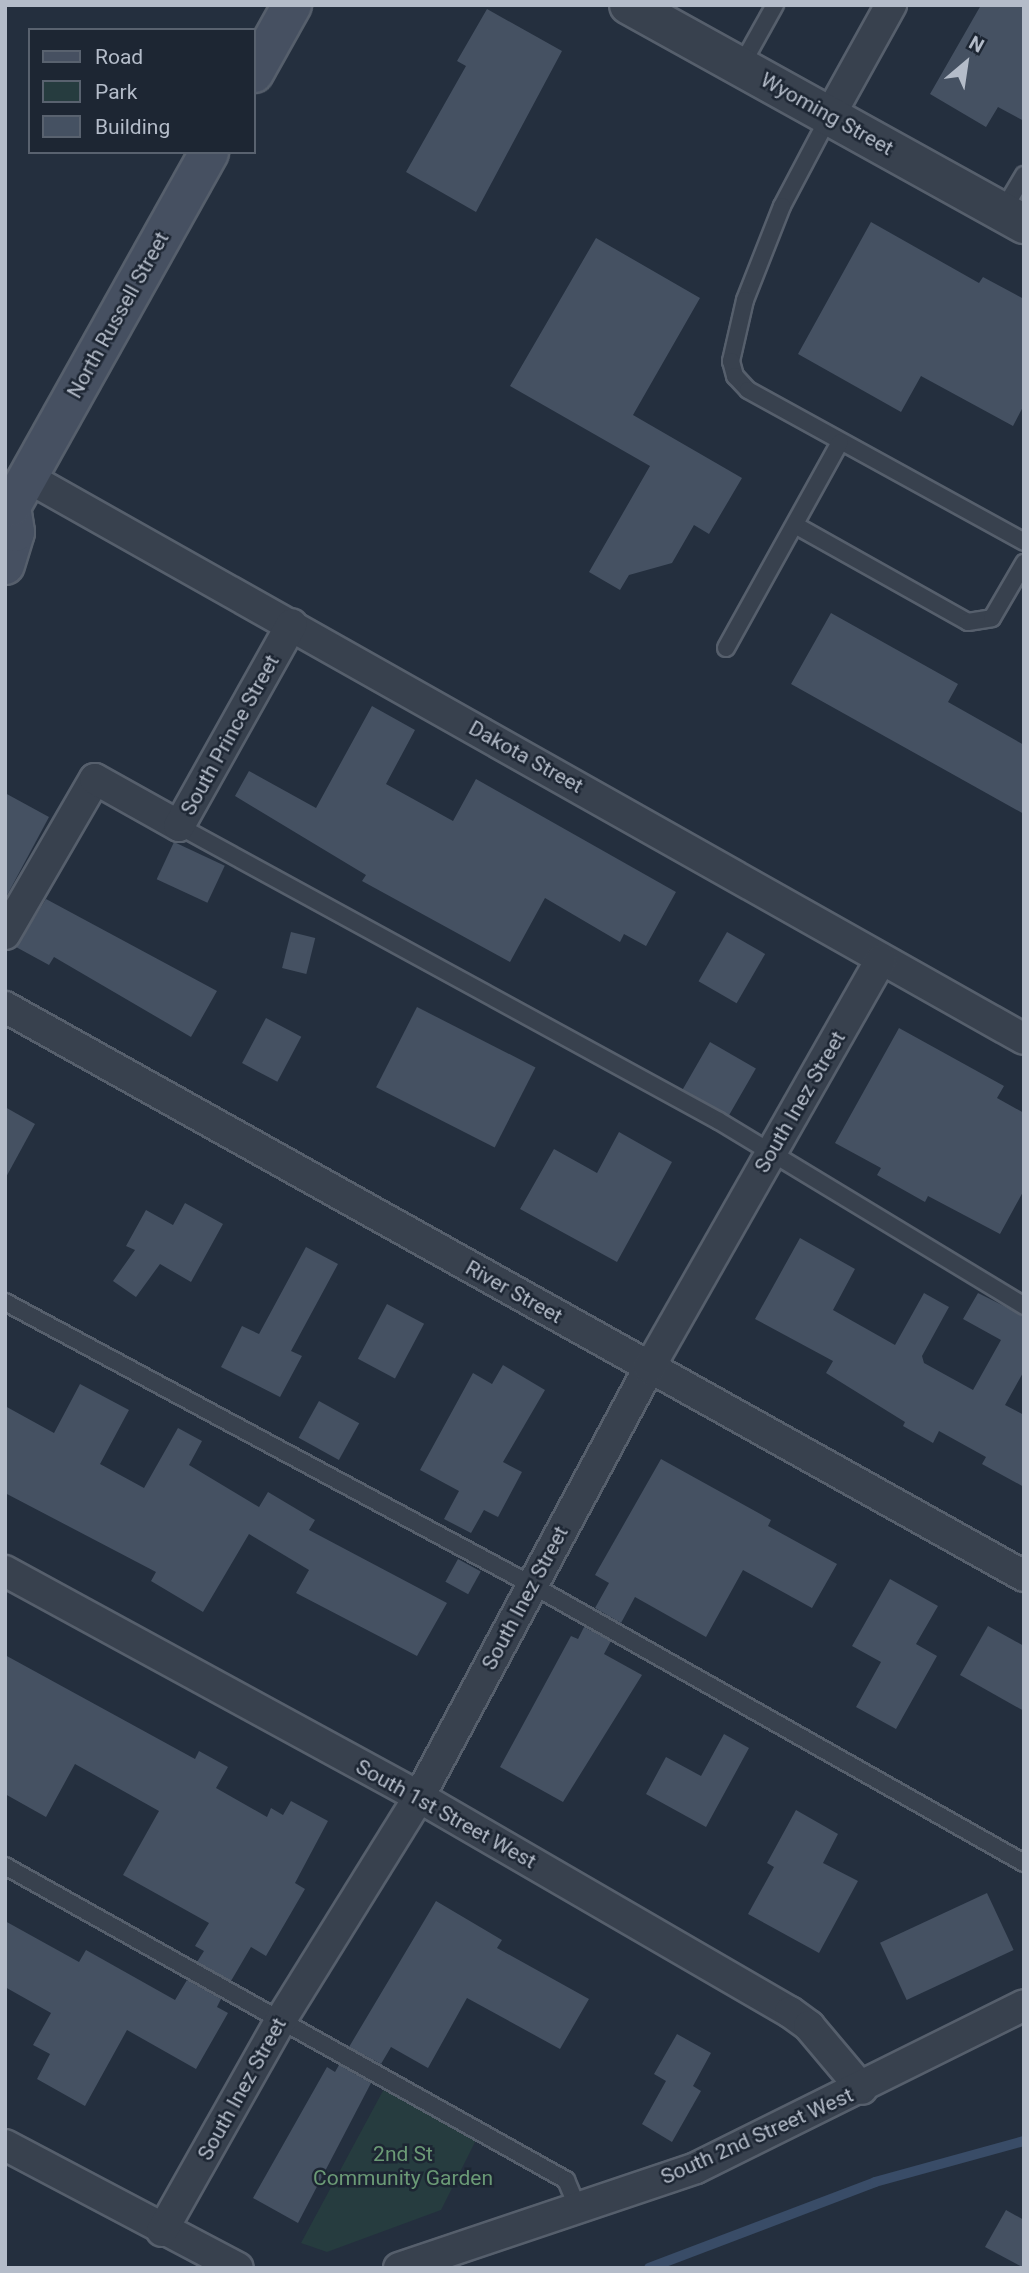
<!DOCTYPE html>
<html>
<head>
<meta charset="utf-8">
<style>
	body { margin:0 }
	#map { position:relative; width:1029px; height:2273px; overflow:hidden; background:#242f3e; font-family:Roboto,sans-serif }
	div>[style] { position:absolute }
	.green>* { inset:0; background:#263c3f }
	.stream>* { height:10px; margin:-5px; padding:0 5px; transform-origin:5px; border-radius:5px; background:#394c67 }
	.building>* { inset:0; background:#455162; transform-origin:0 0 }
	.roads { filter:drop-shadow(2px 0 #565f6c) drop-shadow(-2px 0 #565f6c) drop-shadow(0 2px #565f6c) drop-shadow(0 -2px #565f6c) }
	.service>* { height:16px; margin:-8px; padding:0 8px; transform-origin:8px; border-radius:8px; background:#38414e }
	.minor>* { height:30px; margin:-15px; padding:0 15px; transform-origin:15px; border-radius:15px; background:#38414e }
	.tertiary>* { height:38px; margin:-19px; padding:0 19px; transform-origin:19px; border-radius:19px; background:#38414e }
	.secondary>* { height:38px; margin:-19px; padding:0 19px; transform-origin:19px; border-radius:19px; background:#465061 }
	span { translate:-50% -50%; white-space:nowrap; text-align:center; line-height:1.15; -webkit-text-stroke:5px #1d2633; paint-order:stroke }
	.street-label { font-size:21px; color:#b4bcc9 }
	.park-label { font-size:21px; color:#6b9a76 }
	.frame { position:absolute; inset:0; border:7px solid #b4bcc9; pointer-events:none }
	.legend { position:absolute; left:28px; top:28px; width:228px; height:126px; box-sizing:border-box; background:#1d2633; border:2px solid #59626f; margin:0; padding:9px 12px; list-style:none; font-size:21px; color:#b4bcc9 }
	.legend li { display:flex; align-items:center; gap:14px; height:35px }
	.legend b { width:35px; border:2px solid #59626f }
	.north { position:absolute; left:931px; top:28px; width:70px; height:70px; -webkit-text-stroke:5px #1d2633; paint-order:stroke; rotate:29deg; font-size:19px; font-weight:700; line-height:28px; text-align:center; color:#b4bcc9 }
	.north::after { content:''; display:block; margin:auto; width:24px; height:32px; background:#b4bcc9; clip-path:polygon(50% 0,100% 100%,50% 72%,0 100%) }
</style>
</head>
<body>
<div id="map">
	<div class="green">
		<div style="clip-path:polygon(385px 2087px,477px 2138px,441px 2210px,327px 2252px,301px 2243px)"></div>
	</div>
	<div class="stream">
		<div style="left:649px;top:2268px;width:242px;rotate:-20.8deg"></div>
		<div style="left:875px;top:2182px;width:155px;rotate:-15.4deg"></div>
	</div>
	<div class="building">
		<div style="clip-path:polygon(981px 5px,1024px 5px,1024px 121px,998px 107px,986px 127px,930px 94px)"></div>
		<div style="clip-path:polygon(487px 9px,562px 51px,476px 212px,406px 172px,466px 66px,457px 61px)"></div>
		<div style="clip-path:polygon(871px 222px,979px 283px,983px 277px,1024px 299px,1024px 405px,1013px 426px,921px 376px,901px 412px,798px 354px)"></div>
		<div style="clip-path:polygon(596px 238px,700px 298px,633px 415px,742px 478px,709px 534px,694px 525px,672px 563px,629px 575px,620px 590px,589px 572px,650px 466px,510px 386px)"></div>
		<div style="clip-path:polygon(831px 613px,958px 684px,948px 702px,1024px 745px,1024px 814px,791px 684px)"></div>
		<div style="clip-path:polygon(372px 706px,415px 730px,386px 784px,453px 821px,476px 779px,676px 892px,646px 946px,624px 934px,620px 942px,545px 898px,510px 962px,362px 881px,366px 875px,235px 796px,249px 771px,316px 808px)"></div>
		<div style="clip-path:polygon(5px 793px,49px 817px,5px 899px)"></div>
		<div style="left:174px;top:842px;width:56px;height:41px;rotate:25deg"></div>
		<div style="clip-path:polygon(46px 899px,217px 991px,191px 1037px,54px 957px,49px 965px,16px 947px)"></div>
		<div style="left:291px;top:932px;width:25px;height:37px;rotate:14deg"></div>
		<div style="left:727px;top:932px;width:44px;height:57px;rotate:30deg"></div>
		<div style="left:417px;top:1007px;width:133px;height:90px;rotate:27deg"></div>
		<div style="left:266px;top:1018px;width:40px;height:51px;rotate:28deg"></div>
		<div style="clip-path:polygon(899px 1028px,1004px 1086px,997px 1098px,1024px 1113px,1024px 1190px,1000px 1234px,928px 1196px,925px 1202px,877px 1175px,881px 1168px,835px 1143px)"></div>
		<div style="left:710px;top:1042px;width:53px;height:55px;rotate:30deg"></div>
		<div style="clip-path:polygon(5px 1107px,35px 1124px,5px 1179px)"></div>
		<div style="clip-path:polygon(619px 1132px,672px 1162px,617px 1262px,520px 1209px,554px 1149px,597px 1173px)"></div>
		<div style="clip-path:polygon(185px 1203px,223px 1224px,191px 1282px,160px 1264px,136px 1297px,113px 1281px,135px 1250px,126px 1246px,146px 1210px,173px 1225px)"></div>
		<div style="clip-path:polygon(800px 1238px,855px 1269px,833px 1310px,895px 1345px,924px 1293px,949px 1307px,922px 1356px,924px 1363px,973px 1390px,1001px 1340px,963px 1319px,978px 1293px,1024px 1316px,1024px 1371px,1005px 1405px,1024px 1415px,1024px 1487px,982px 1464px,986px 1457px,939px 1431px,933px 1443px,903px 1426px,905px 1422px,826px 1373px,833px 1361px,755px 1319px)"></div>
		<div style="clip-path:polygon(306px 1247px,338px 1264px,291px 1351px,302px 1356px,280px 1397px,221px 1367px,242px 1326px,259px 1334px)"></div>
		<div style="left:387px;top:1304px;width:42px;height:62px;rotate:28deg"></div>
		<div style="clip-path:polygon(503px 1365px,545px 1390px,503px 1462px,522px 1472px,498px 1517px,484px 1510px,471px 1533px,444px 1519px,459px 1491px,420px 1470px,473px 1373px,492px 1384px)"></div>
		<div style="clip-path:polygon(80px 1384px,129px 1410px,100px 1464px,144px 1488px,178px 1428px,202px 1441px,189px 1465px,259px 1507px,268px 1492px,315px 1520px,309px 1530px,447px 1603px,417px 1656px,296px 1593px,309px 1570px,249px 1534px,203px 1612px,151px 1581px,156px 1572px,5px 1493px,5px 1406px,54px 1433px)"></div>
		<div style="left:319px;top:1401px;width:46px;height:42px;rotate:29deg"></div>
		<div style="clip-path:polygon(661px 1459px,771px 1520px,768px 1526px,837px 1564px,812px 1608px,743px 1570px,706px 1637px,635px 1597px,621px 1623px,595px 1608px,609px 1583px,595px 1575px)"></div>
		<div style="left:458px;top:1559px;width:26px;height:26px;rotate:29deg"></div>
		<div style="clip-path:polygon(890px 1579px,938px 1606px,916px 1644px,937px 1656px,896px 1729px,856px 1707px,881px 1662px,852px 1646px)"></div>
		<div style="clip-path:polygon(988px 1626px,1024px 1646px,1024px 1711px,960px 1675px)"></div>
		<div style="clip-path:polygon(584px 1627px,611px 1641px,604px 1654px,642px 1675px,563px 1802px,500px 1767px,571px 1636px,578px 1639px)"></div>
		<div style="clip-path:polygon(5px 1655px,195px 1759px,199px 1751px,228px 1767px,216px 1788px,267px 1817px,271px 1808px,283px 1815px,291px 1801px,328px 1821px,295px 1883px,305px 1889px,266px 1956px,251px 1947px,231px 1981px,197px 1962px,204px 1951px,195px 1946px,209px 1923px,123px 1875px,159px 1811px,75px 1764px,46px 1817px,5px 1794px)"></div>
		<div style="clip-path:polygon(724px 1734px,749px 1748px,706px 1827px,646px 1794px,666px 1757px,701px 1776px)"></div>
		<div style="clip-path:polygon(796px 1810px,838px 1834px,823px 1863px,858px 1881px,819px 1953px,748px 1914px,774px 1867px,767px 1863px)"></div>
		<div style="left:987px;top:1893px;width:63px;height:118px;rotate:65deg"></div>
		<div style="clip-path:polygon(436px 1901px,502px 1940px,497px 1948px,589px 1999px,560px 2049px,467px 1998px,428px 2068px,391px 2047px,381px 2064px,349px 2047px)"></div>
		<div style="clip-path:polygon(5px 1921px,79px 1962px,86px 1950px,175px 2000px,187px 1980px,221px 1999px,217px 2007px,228px 2013px,196px 2069px,127px 2030px,85px 2106px,37px 2079px,50px 2054px,33px 2045px,51px 2013px,5px 1987px)"></div>
		<div style="clip-path:polygon(677px 2034px,711px 2053px,693px 2086px,701px 2091px,672px 2142px,642px 2124px,666px 2081px,654px 2074px)"></div>
		<div style="clip-path:polygon(339px 2065px,371px 2083px,298px 2223px,253px 2198px,327px 2067px,335px 2072px)"></div>
		<div style="clip-path:polygon(1006px 2210px,1024px 2220px,1024px 2268px,985px 2247px)"></div>
	</div>
	<div class="roads">
		<div class="service">
			<div style="left:741px;top:66px;width:70px;rotate:-60.9deg"></div>
			<div style="left:830px;top:115px;width:103px;rotate:117.8deg"></div>
			<div style="left:782px;top:206px;width:101px;rotate:111.5deg"></div>
			<div style="left:745px;top:300px;width:63px;rotate:102.9deg"></div>
			<div style="left:731px;top:361px;width:16px;rotate:75deg"></div>
			<div style="left:735px;top:376px;width:19px;rotate:47deg"></div>
			<div style="left:748px;top:390px;width:315px;rotate:28.8deg"></div>
			<div style="left:1002px;top:212px;width:43px;rotate:-59.3deg"></div>
			<div style="left:795px;top:525px;width:198px;rotate:29.3deg"></div>
			<div style="left:968px;top:622px;width:24px;rotate:-9deg"></div>
			<div style="left:992px;top:618px;width:64px;rotate:-59.8deg"></div>
			<div style="left:726px;top:648px;width:235px;rotate:-61deg"></div>
			<div style="left:179px;top:826px;width:615px;rotate:28.65deg"></div>
			<div style="left:719px;top:1121px;width:357px;rotate:31.2deg"></div>
			<div style="left:5px;top:1302px;width:598px;rotate:28.24deg"></div>
			<div style="left:532px;top:1585px;width:565px;rotate:29.47deg"></div>
			<div style="left:5px;top:1866px;width:643px;rotate:29.24deg"></div>
			<div style="left:566px;top:2180px;width:30px;rotate:67deg"></div>
		</div>
		<div class="minor">
			<div style="left:830px;top:115px;width:126px;rotate:-61deg"></div>
			<div style="left:27px;top:477px;width:1144px;rotate:29.41deg"></div>
			<div style="left:5px;top:934px;width:179px;rotate:-59.9deg"></div>
			<div style="left:95px;top:779px;width:96px;rotate:29.2deg"></div>
			<div style="left:179px;top:826px;width:231px;rotate:-60.8deg"></div>
			<div style="left:5px;top:1007px;width:1167px;rotate:29.18deg"></div>
			<div style="left:5px;top:1571px;width:472px;rotate:28.6deg"></div>
			<div style="left:419px;top:1797px;width:429px;rotate:30.1deg"></div>
			<div style="left:790px;top:2012px;width:24px;rotate:36deg"></div>
			<div style="left:809px;top:2026px;width:82px;rotate:49.9deg"></div>
			<div style="left:5px;top:2145px;width:263px;rotate:27.8deg"></div>
			<div style="left:162px;top:2231px;width:244px;rotate:-60.6deg"></div>
			<div style="left:282px;top:2018px;width:260px;rotate:-58.2deg"></div>
			<div style="left:419px;top:1797px;width:487px;rotate:-61.8deg"></div>
			<div style="left:649px;top:1368px;width:469px;rotate:-60.4deg"></div>
			<div style="left:399px;top:2268px;width:313px;rotate:-18.6deg"></div>
			<div style="left:696px;top:2168px;width:366px;rotate:-26.4deg"></div>
		</div>
		<div class="tertiary">
			<div style="left:629px;top:5px;width:452px;rotate:29deg"></div>
		</div>
		<div class="secondary">
			<div style="left:254px;top:73px;width:78px;rotate:-60.8deg"></div>
			<div style="left:5px;top:565px;width:34px;rotate:-73deg"></div>
			<div style="left:15px;top:532px;width:25px;rotate:-99deg"></div>
			<div style="left:11px;top:507px;width:406px;rotate:-60.8deg"></div>
		</div>
	</div>
	<div class="street-label">
		<span style="left:827px;top:114px;rotate:29deg">Wyoming Street</span>
		<span style="left:118px;top:315px;rotate:-61deg">North Russell Street</span>
		<span style="left:230px;top:735px;rotate:-61deg">South Prince Street</span>
		<span style="left:526px;top:757px;rotate:29deg">Dakota Street</span>
		<span style="left:800px;top:1102px;rotate:-60deg">South Inez Street</span>
		<span style="left:514px;top:1292px;rotate:29deg">River Street</span>
		<span style="left:525px;top:1598px;rotate:-62deg">South Inez Street</span>
		<span style="left:446px;top:1814px;rotate:29deg">South 1st Street West</span>
		<span style="left:242px;top:2089px;rotate:-61deg">South Inez Street</span>
		<span style="left:757px;top:2136px;rotate:-24deg">South 2nd Street West</span>
	</div>
	<div class="park-label">
		<span style="left:403px;top:2166px">2nd St<br>Community Garden</span>
	</div>
	<div class="frame"></div>
	<ul class="legend">
	<li><b style="height:9px;background:#465061"></b>Road</li>
	<li><b style="height:19px;background:#263c3f"></b>Park</li>
	<li><b style="height:19px;background:#455162"></b>Building</li>
	</ul>
	<div class="north">N</div>
</div>
</body>
</html>
